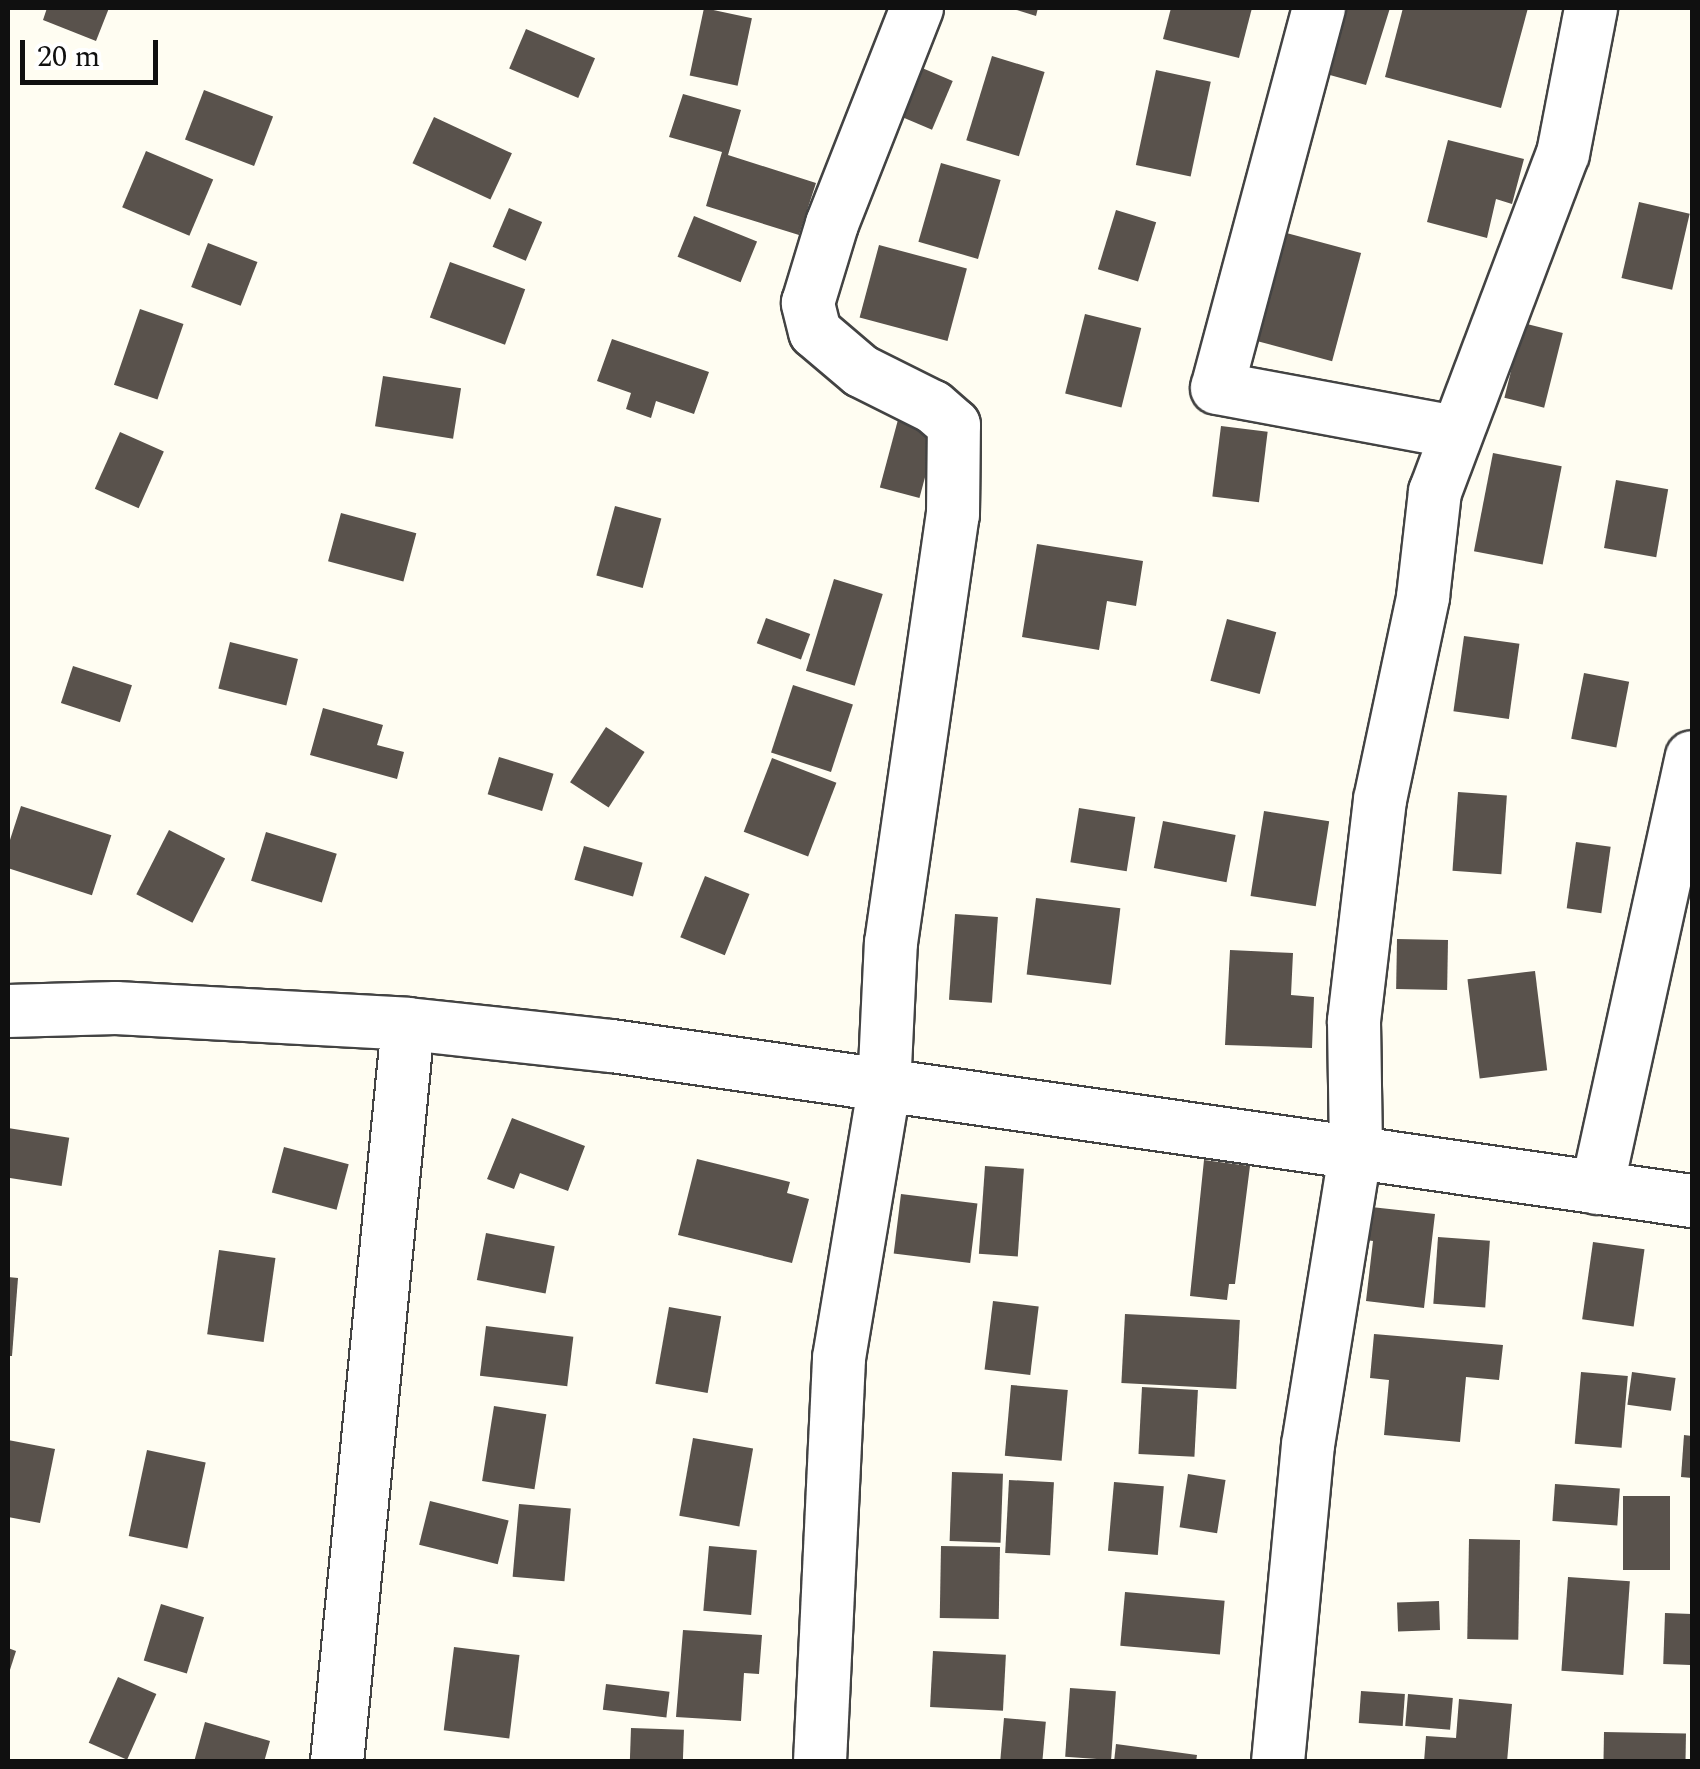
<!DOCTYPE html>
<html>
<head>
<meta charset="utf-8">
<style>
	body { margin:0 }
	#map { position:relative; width:1700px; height:1769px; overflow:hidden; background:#fffdf2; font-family:Spectral,serif }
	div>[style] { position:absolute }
	.building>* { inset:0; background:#59524c; transform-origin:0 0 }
	.roads { filter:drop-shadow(2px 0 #434343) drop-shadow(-2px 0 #434343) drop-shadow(0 2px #434343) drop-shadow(0 -2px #434343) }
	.minor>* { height:52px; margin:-26px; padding:0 26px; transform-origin:26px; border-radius:26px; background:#fff }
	span { translate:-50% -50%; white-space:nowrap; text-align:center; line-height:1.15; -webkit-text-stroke:10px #fff; paint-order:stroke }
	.frame { position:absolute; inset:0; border:10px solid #101010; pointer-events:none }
	.scale { position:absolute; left:20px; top:40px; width:138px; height:45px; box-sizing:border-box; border:5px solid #101010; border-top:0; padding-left:12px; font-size:30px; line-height:35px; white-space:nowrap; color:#101010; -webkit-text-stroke:8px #fff; paint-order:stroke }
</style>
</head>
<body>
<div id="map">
	<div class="building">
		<div style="clip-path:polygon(47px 8px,109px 8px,96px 41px,43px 20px)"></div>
		<div style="left:704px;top:8px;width:49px;height:69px;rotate:12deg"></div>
		<div style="clip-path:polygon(1010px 8px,1038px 8px,1036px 16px)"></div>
		<div style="clip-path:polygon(1171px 8px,1252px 8px,1239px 58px,1163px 39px)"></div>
		<div style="clip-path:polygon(1338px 8px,1390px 8px,1366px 85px,1319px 72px)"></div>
		<div style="clip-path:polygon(1403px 8px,1528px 8px,1501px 108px,1385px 77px)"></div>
		<div style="left:526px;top:29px;width:75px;height:43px;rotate:23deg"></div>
		<div style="left:992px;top:56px;width:55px;height:88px;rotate:17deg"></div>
		<div style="left:915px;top:65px;width:41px;height:53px;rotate:23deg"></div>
		<div style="left:1156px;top:70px;width:56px;height:97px;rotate:12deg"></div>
		<div style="left:204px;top:90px;width:74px;height:53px;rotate:21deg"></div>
		<div style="clip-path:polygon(683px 94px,741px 110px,728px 155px,816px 183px,799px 235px,706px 206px,722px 152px,669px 137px)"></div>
		<div style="left:434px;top:117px;width:86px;height:51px;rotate:25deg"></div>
		<div style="clip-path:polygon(1448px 140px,1524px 159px,1512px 204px,1496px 199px,1487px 238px,1427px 222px)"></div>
		<div style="left:146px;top:151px;width:73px;height:61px;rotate:23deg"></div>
		<div style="left:941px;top:163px;width:62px;height:82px;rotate:16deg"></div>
		<div style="left:1639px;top:202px;width:52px;height:78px;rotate:13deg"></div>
		<div style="left:509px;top:208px;width:36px;height:42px;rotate:23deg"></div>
		<div style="left:1116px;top:210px;width:42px;height:62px;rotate:17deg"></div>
		<div style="left:694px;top:216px;width:68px;height:44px;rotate:22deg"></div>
		<div style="left:1279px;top:231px;width:85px;height:112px;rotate:15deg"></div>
		<div style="left:208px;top:243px;width:53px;height:47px;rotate:21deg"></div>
		<div style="left:879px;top:245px;width:91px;height:75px;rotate:15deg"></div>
		<div style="left:450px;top:262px;width:80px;height:59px;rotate:20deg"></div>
		<div style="left:140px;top:309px;width:46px;height:80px;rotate:19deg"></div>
		<div style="left:1085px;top:314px;width:58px;height:82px;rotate:14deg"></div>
		<div style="left:1523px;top:323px;width:41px;height:77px;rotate:14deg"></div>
		<div style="clip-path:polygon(612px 339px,709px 372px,694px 414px,656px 401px,651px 418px,626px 409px,631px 393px,597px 381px)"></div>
		<div style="left:383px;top:376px;width:79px;height:51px;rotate:9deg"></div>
		<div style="left:899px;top:416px;width:41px;height:74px;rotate:15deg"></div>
		<div style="left:1221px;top:426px;width:47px;height:71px;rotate:7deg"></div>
		<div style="left:120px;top:432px;width:48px;height:62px;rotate:24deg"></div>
		<div style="left:1493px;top:453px;width:70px;height:100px;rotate:11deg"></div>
		<div style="left:1616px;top:480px;width:53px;height:69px;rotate:10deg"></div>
		<div style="left:615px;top:506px;width:48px;height:72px;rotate:15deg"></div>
		<div style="left:341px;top:513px;width:78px;height:50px;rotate:15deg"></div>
		<div style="clip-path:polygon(1037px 544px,1143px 561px,1136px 606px,1107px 601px,1099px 650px,1022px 637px)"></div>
		<div style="left:834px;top:579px;width:51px;height:96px;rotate:17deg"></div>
		<div style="left:766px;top:618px;width:47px;height:27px;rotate:20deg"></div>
		<div style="left:1227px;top:619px;width:51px;height:64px;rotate:15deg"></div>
		<div style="left:1464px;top:636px;width:56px;height:76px;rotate:8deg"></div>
		<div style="left:230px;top:642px;width:70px;height:48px;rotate:14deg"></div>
		<div style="left:73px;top:666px;width:62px;height:39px;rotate:18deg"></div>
		<div style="left:1584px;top:673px;width:46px;height:67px;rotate:11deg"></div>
		<div style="left:793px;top:685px;width:63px;height:71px;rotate:18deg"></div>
		<div style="clip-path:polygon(323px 708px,383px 725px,377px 745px,404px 752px,397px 779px,310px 755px)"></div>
		<div style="left:606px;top:727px;width:46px;height:66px;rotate:33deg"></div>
		<div style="left:499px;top:757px;width:57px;height:39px;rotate:17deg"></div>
		<div style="left:772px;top:758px;width:69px;height:79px;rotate:21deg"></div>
		<div style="left:1458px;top:792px;width:49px;height:79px;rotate:4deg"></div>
		<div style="left:21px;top:806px;width:95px;height:63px;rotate:18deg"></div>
		<div style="left:1079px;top:808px;width:57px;height:55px;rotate:9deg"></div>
		<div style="left:1264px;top:811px;width:66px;height:86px;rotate:9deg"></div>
		<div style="left:1163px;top:821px;width:74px;height:48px;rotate:11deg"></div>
		<div style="left:169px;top:830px;width:63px;height:72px;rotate:27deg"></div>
		<div style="left:266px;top:832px;width:74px;height:51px;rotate:17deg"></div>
		<div style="left:1576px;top:842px;width:35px;height:67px;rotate:8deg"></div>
		<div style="left:584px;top:846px;width:61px;height:35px;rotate:16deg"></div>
		<div style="left:705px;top:876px;width:48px;height:66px;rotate:22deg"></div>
		<div style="left:1036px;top:898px;width:85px;height:77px;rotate:7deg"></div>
		<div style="left:955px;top:914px;width:43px;height:86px;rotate:4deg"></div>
		<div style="left:1397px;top:939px;width:51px;height:50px;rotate:1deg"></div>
		<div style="clip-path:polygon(1230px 950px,1293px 953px,1291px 995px,1314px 997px,1312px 1048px,1225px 1045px)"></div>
		<div style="left:1535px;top:971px;width:100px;height:68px;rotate:83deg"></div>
		<div style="clip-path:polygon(512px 1118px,585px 1146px,568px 1191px,520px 1173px,514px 1189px,487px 1179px)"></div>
		<div style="left:8px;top:1128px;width:62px;height:49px;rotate:9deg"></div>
		<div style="left:284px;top:1147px;width:67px;height:47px;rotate:15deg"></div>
		<div style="clip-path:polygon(697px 1159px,790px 1182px,787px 1193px,809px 1199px,792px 1263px,678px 1235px)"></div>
		<div style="clip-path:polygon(1204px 1160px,1250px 1166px,1235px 1284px,1229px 1284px,1227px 1300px,1190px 1296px)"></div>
		<div style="left:985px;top:1166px;width:39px;height:88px;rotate:4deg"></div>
		<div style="left:901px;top:1194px;width:77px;height:60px;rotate:7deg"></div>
		<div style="clip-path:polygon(1362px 1206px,1435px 1214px,1424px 1308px,1366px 1301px,1373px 1241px,1358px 1239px)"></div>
		<div style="left:486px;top:1233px;width:70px;height:48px;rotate:11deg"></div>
		<div style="left:1438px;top:1237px;width:52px;height:67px;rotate:4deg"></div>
		<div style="left:1593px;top:1242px;width:52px;height:78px;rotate:8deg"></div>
		<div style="left:219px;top:1250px;width:57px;height:85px;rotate:8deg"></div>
		<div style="clip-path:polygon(8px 1277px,18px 1278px,12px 1356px,8px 1356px)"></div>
		<div style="left:993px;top:1301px;width:46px;height:69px;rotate:7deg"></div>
		<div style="left:669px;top:1307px;width:53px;height:78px;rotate:10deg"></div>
		<div style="left:1125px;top:1314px;width:115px;height:69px;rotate:3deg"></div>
		<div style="left:486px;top:1326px;width:88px;height:50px;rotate:7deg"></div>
		<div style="clip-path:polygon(1374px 1334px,1503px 1345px,1499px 1380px,1466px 1377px,1460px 1442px,1384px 1435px,1389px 1380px,1370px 1378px)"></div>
		<div style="left:1581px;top:1372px;width:47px;height:72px;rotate:5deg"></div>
		<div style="left:1632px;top:1372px;width:44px;height:33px;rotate:8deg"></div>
		<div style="left:1011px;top:1385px;width:57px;height:71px;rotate:5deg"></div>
		<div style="left:1142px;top:1387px;width:56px;height:67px;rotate:3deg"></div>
		<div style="left:494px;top:1406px;width:53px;height:76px;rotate:9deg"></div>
		<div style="clip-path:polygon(1684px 1435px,1692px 1436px,1692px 1478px,1681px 1477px)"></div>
		<div style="left:693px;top:1438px;width:61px;height:79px;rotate:10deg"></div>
		<div style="clip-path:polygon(8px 1440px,55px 1449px,40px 1523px,8px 1517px)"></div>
		<div style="left:147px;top:1450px;width:60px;height:88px;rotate:12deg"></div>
		<div style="left:952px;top:1472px;width:51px;height:69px;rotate:2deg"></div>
		<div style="left:1188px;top:1474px;width:38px;height:54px;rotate:9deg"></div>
		<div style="left:1009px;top:1480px;width:45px;height:73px;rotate:3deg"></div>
		<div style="left:1114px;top:1482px;width:50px;height:69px;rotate:5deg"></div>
		<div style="left:1555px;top:1484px;width:65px;height:37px;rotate:4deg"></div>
		<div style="left:1623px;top:1496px;width:47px;height:74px"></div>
		<div style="left:430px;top:1501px;width:81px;height:45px;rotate:14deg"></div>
		<div style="left:519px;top:1504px;width:52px;height:73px;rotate:5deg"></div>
		<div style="left:1469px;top:1539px;width:51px;height:100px;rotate:1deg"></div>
		<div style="left:709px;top:1546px;width:48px;height:65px;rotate:5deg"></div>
		<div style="left:941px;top:1546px;width:59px;height:72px;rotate:1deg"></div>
		<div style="left:1568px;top:1577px;width:62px;height:94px;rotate:4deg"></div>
		<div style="left:1125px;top:1592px;width:100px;height:54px;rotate:5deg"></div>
		<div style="left:1439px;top:1601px;width:29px;height:42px;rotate:88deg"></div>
		<div style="left:161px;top:1604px;width:45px;height:59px;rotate:17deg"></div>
		<div style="left:1665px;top:1613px;width:27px;height:51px;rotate:2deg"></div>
		<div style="clip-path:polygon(683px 1630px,762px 1635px,759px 1674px,744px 1673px,741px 1721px,676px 1717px)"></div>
		<div style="left:454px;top:1647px;width:66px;height:84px;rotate:7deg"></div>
		<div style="clip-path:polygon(8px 1648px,16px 1651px,8px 1676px)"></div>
		<div style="left:933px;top:1651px;width:73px;height:56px;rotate:3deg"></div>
		<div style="left:118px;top:1677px;width:42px;height:72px;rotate:24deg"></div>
		<div style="left:606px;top:1684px;width:64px;height:26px;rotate:7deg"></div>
		<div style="left:1070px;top:1688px;width:46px;height:69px;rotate:4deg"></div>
		<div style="left:1361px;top:1691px;width:44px;height:32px;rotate:4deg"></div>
		<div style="left:1408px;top:1694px;width:45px;height:32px;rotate:5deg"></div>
		<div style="clip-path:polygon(1459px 1699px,1512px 1704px,1507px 1762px,1424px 1762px,1426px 1736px,1456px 1738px)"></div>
		<div style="left:1004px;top:1718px;width:42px;height:44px;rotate:5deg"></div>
		<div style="clip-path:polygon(205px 1722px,270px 1741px,264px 1762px,194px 1762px)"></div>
		<div style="left:631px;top:1728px;width:53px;height:34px;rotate:2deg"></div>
		<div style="left:1604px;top:1732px;width:82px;height:30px;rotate:1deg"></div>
		<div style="clip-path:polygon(1116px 1744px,1197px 1755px,1196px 1762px,1114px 1762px)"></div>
	</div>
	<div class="roads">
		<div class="minor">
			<div style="left:1319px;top:8px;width:393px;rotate:105deg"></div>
			<div style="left:1217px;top:388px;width:241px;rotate:10.5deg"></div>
			<div style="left:8px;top:1011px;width:108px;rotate:-1.6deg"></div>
			<div style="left:116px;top:1008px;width:292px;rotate:3.1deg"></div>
			<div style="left:408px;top:1024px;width:205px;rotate:6.2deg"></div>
			<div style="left:612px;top:1046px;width:1091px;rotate:8.17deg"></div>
			<div style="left:1597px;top:1188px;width:441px;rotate:-77.6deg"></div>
			<div style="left:337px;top:1762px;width:741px;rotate:-84.5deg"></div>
			<div style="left:820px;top:1762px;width:404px;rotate:-87.3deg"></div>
			<div style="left:839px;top:1358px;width:273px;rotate:-80.5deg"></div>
			<div style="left:884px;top:1089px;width:146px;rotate:-87.3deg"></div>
			<div style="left:891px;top:943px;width:432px;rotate:-81.8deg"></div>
			<div style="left:953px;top:515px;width:90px;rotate:-89.4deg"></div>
			<div style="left:954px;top:425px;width:28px;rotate:-139deg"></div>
			<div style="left:933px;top:407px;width:80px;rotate:-153.4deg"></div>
			<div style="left:861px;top:371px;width:60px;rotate:-139.7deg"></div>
			<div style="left:815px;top:332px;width:30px;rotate:-104deg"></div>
			<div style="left:808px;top:303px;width:83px;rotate:-73.1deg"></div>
			<div style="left:832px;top:224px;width:232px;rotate:-68.5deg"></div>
			<div style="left:1278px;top:1762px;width:318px;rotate:-84.6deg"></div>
			<div style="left:1308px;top:1445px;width:300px;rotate:-80.8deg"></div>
			<div style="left:1356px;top:1149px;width:128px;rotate:-90.9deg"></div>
			<div style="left:1354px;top:1021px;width:223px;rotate:-83.3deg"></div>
			<div style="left:1380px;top:800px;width:208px;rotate:-78deg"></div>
			<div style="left:1423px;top:597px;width:106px;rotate:-83.5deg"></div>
			<div style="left:1435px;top:492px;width:361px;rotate:-69.3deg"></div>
			<div style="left:1563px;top:154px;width:149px;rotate:-79.1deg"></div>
		</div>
	</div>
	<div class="frame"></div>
	<div class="scale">20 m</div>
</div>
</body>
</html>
